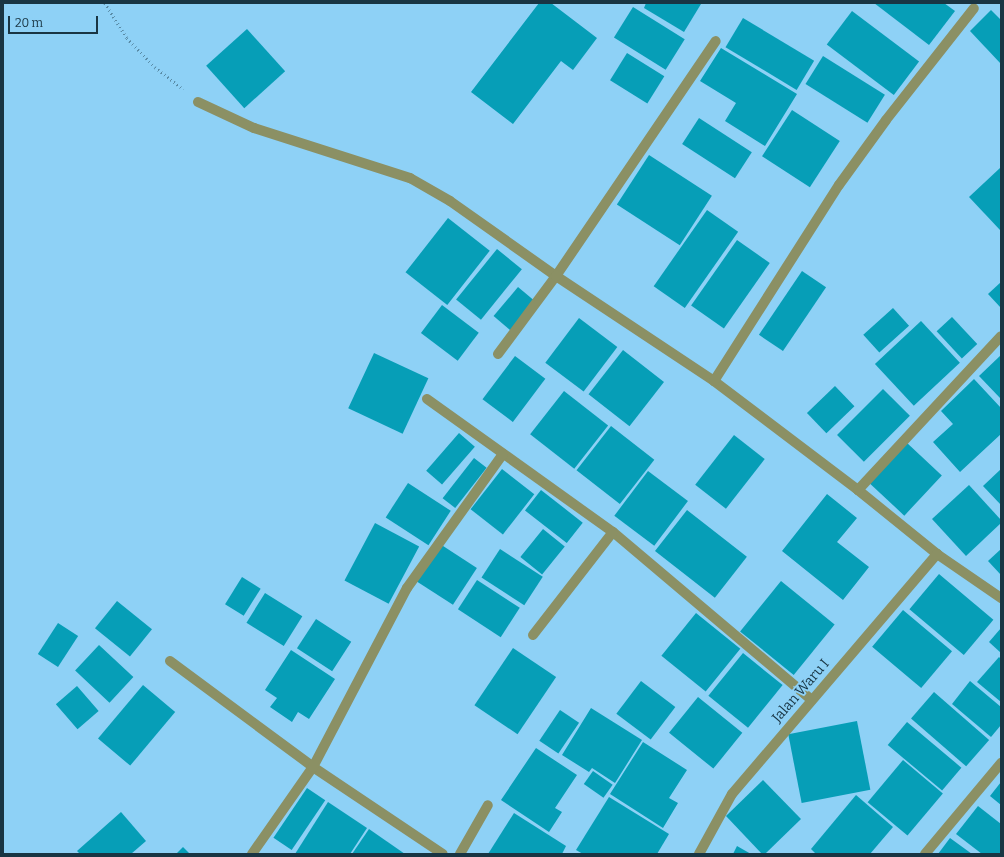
<!DOCTYPE html>
<html>
<head>
<meta charset="utf-8">
<style>
	body { margin:0 }
	#map { position:relative; width:1004px; height:857px; overflow:hidden; background:#8ed1f6; font-family:Bitter,serif }
	div>[style] { position:absolute }
	.building>* { inset:0; background:#069eb7; transform-origin:0 0 }
	.path>* { height:2.5px; margin-top:-1.25px; transform-origin:0; background:repeating-linear-gradient(90deg,#598ba6 0 1px,transparent 0 4px) }
	.lane>* { height:10px; margin:-5px; padding:0 5px; transform-origin:5px; border-radius:5px; background:#8b9064 }
	.street>* { height:10px; margin:-5px; padding:0 5px; transform-origin:5px; border-radius:5px; background:#8b9064 }
	span { translate:-50% -50%; white-space:nowrap; text-align:center; line-height:1.15; -webkit-text-stroke:3.5px #8ed1f6; paint-order:stroke }
	.street-label { font-size:14px; color:#193543 }
	.frame { position:absolute; inset:0; border:4px solid #193543; pointer-events:none }
	.scale { position:absolute; left:8px; top:16px; width:90px; height:18px; box-sizing:border-box; border:2px solid #193543; border-top:0; padding-left:5px; font-size:12px; line-height:14px; white-space:nowrap; color:#193543; -webkit-text-stroke:3px #8ed1f6; paint-order:stroke }
</style>
</head>
<body>
<div id="map">
	<div class="building">
		<div style="clip-path:polygon(539px 3px,551px 3px,597px 38px,573px 70px,561px 61px,513px 124px,471px 92px)"></div>
		<div style="clip-path:polygon(646px 3px,698px 3px,701px 4px,684px 32px,644px 8px)"></div>
		<div style="clip-path:polygon(874px 3px,944px 3px,955px 11px,929px 45px)"></div>
		<div style="left:633px;top:7px;width:61px;height:36px;rotate:32deg"></div>
		<div style="clip-path:polygon(991px 10px,1001px 20px,1001px 64px,970px 31px)"></div>
		<div style="left:852px;top:11px;width:84px;height:42px;rotate:37deg"></div>
		<div style="left:743px;top:18px;width:83px;height:34px;rotate:31deg"></div>
		<div style="left:247px;top:29px;width:57px;height:55px;rotate:48deg"></div>
		<div style="clip-path:polygon(721px 48px,797px 94px,765px 146px,725px 121px,736px 103px,700px 81px)"></div>
		<div style="left:627px;top:53px;width:44px;height:32px;rotate:32deg"></div>
		<div style="left:823px;top:56px;width:73px;height:33px;rotate:32deg"></div>
		<div style="left:792px;top:110px;width:57px;height:55px;rotate:33deg"></div>
		<div style="left:699px;top:118px;width:63px;height:31px;rotate:33deg"></div>
		<div style="left:649px;top:155px;width:75px;height:59px;rotate:33deg"></div>
		<div style="clip-path:polygon(1000px 168px,1001px 229px,1000px 230px,969px 197px)"></div>
		<div style="left:707px;top:210px;width:38px;height:93px;rotate:35deg"></div>
		<div style="left:448px;top:218px;width:53px;height:69px;rotate:38deg"></div>
		<div style="left:737px;top:240px;width:40px;height:80px;rotate:35deg"></div>
		<div style="left:497px;top:249px;width:32px;height:65px;rotate:39deg"></div>
		<div style="left:802px;top:271px;width:29px;height:77px;rotate:34deg"></div>
		<div style="clip-path:polygon(1001px 282px,1001px 308px,988px 294px)"></div>
		<div style="left:518px;top:287px;width:23px;height:38px;rotate:40deg"></div>
		<div style="left:442px;top:305px;width:46px;height:35px;rotate:37deg"></div>
		<div style="left:893px;top:308px;width:24px;height:40px;rotate:48deg"></div>
		<div style="left:952px;top:317px;width:37px;height:21px;rotate:47deg"></div>
		<div style="left:579px;top:318px;width:48px;height:56px;rotate:37deg"></div>
		<div style="left:921px;top:321px;width:57px;height:63px;rotate:47deg"></div>
		<div style="left:623px;top:350px;width:52px;height:56px;rotate:38deg"></div>
		<div style="left:374px;top:353px;width:60px;height:61px;rotate:25deg"></div>
		<div style="clip-path:polygon(1001px 355px,1001px 399px,979px 376px)"></div>
		<div style="left:515px;top:356px;width:38px;height:54px;rotate:37deg"></div>
		<div style="clip-path:polygon(974px 379px,1001px 408px,1001px 434px,960px 472px,933px 442px,953px 424px,941px 411px)"></div>
		<div style="left:835px;top:386px;width:28px;height:39px;rotate:46deg"></div>
		<div style="left:883px;top:389px;width:38px;height:65px;rotate:45deg"></div>
		<div style="left:564px;top:391px;width:56px;height:55px;rotate:38deg"></div>
		<div style="left:611px;top:426px;width:55px;height:56px;rotate:38deg"></div>
		<div style="left:459px;top:433px;width:21px;height:50px;rotate:41deg"></div>
		<div style="left:734px;top:435px;width:39px;height:63px;rotate:38deg"></div>
		<div style="left:906px;top:442px;width:49px;height:55px;rotate:43deg"></div>
		<div style="left:474px;top:458px;width:16px;height:51px;rotate:38deg"></div>
		<div style="left:502px;top:469px;width:41px;height:51px;rotate:38deg"></div>
		<div style="clip-path:polygon(1001px 469px,1001px 505px,983px 486px)"></div>
		<div style="left:648px;top:471px;width:50px;height:56px;rotate:37deg"></div>
		<div style="left:408px;top:483px;width:51px;height:41px;rotate:33deg"></div>
		<div style="clip-path:polygon(969px 485px,1001px 520px,1001px 523px,966px 556px,932px 519px)"></div>
		<div style="left:541px;top:490px;width:53px;height:26px;rotate:38deg"></div>
		<div style="clip-path:polygon(827px 494px,857px 518px,837px 542px,869px 567px,843px 600px,782px 551px)"></div>
		<div style="left:687px;top:510px;width:76px;height:52px;rotate:38deg"></div>
		<div style="left:375px;top:523px;width:50px;height:65px;rotate:28deg"></div>
		<div style="left:543px;top:529px;width:28px;height:36px;rotate:39deg"></div>
		<div style="left:440px;top:544px;width:44px;height:44px;rotate:33deg"></div>
		<div style="left:500px;top:549px;width:51px;height:34px;rotate:33deg"></div>
		<div style="clip-path:polygon(1001px 549px,1001px 575px,988px 561px)"></div>
		<div style="left:939px;top:574px;width:71px;height:46px;rotate:40deg"></div>
		<div style="left:242px;top:577px;width:22px;height:32px;rotate:32deg"></div>
		<div style="left:477px;top:580px;width:51px;height:35px;rotate:33deg"></div>
		<div style="left:781px;top:581px;width:69px;height:65px;rotate:39deg"></div>
		<div style="left:265px;top:593px;width:44px;height:35px;rotate:32deg"></div>
		<div style="left:117px;top:601px;width:45px;height:35px;rotate:39deg"></div>
		<div style="left:903px;top:610px;width:64px;height:48px;rotate:40deg"></div>
		<div style="left:696px;top:613px;width:57px;height:55px;rotate:39deg"></div>
		<div style="left:316px;top:619px;width:42px;height:35px;rotate:33deg"></div>
		<div style="left:58px;top:623px;width:24px;height:37px;rotate:33deg"></div>
		<div style="clip-path:polygon(1001px 628px,1001px 653px,989px 642px)"></div>
		<div style="left:99px;top:645px;width:47px;height:35px;rotate:43deg"></div>
		<div style="left:513px;top:648px;width:52px;height:69px;rotate:34deg"></div>
		<div style="clip-path:polygon(291px 650px,335px 679px,309px 719px,298px 712px,292px 722px,270px 707px,277px 698px,265px 690px)"></div>
		<div style="left:743px;top:653px;width:51px;height:55px;rotate:39deg"></div>
		<div style="clip-path:polygon(999px 657px,1001px 659px,1001px 702px,977px 682px)"></div>
		<div style="left:641px;top:681px;width:43px;height:41px;rotate:37deg"></div>
		<div style="clip-path:polygon(970px 681px,1001px 707px,1001px 725px,991px 737px,952px 704px)"></div>
		<div style="left:143px;top:685px;width:42px;height:70px;rotate:40deg"></div>
		<div style="left:77px;top:686px;width:33px;height:28px;rotate:49deg"></div>
		<div style="left:934px;top:692px;width:73px;height:35px;rotate:41deg"></div>
		<div style="left:698px;top:697px;width:57px;height:46px;rotate:39deg"></div>
		<div style="clip-path:polygon(591px 708px,642px 740px,615px 783px,592px 768px,589px 772px,562px 755px)"></div>
		<div style="left:560px;top:710px;width:23px;height:37px;rotate:34deg"></div>
		<div style="left:857px;top:721px;width:70px;height:70px;rotate:79deg"></div>
		<div style="left:907px;top:722px;width:71px;height:30px;rotate:40deg"></div>
		<div style="clip-path:polygon(643px 742px,687px 770px,669px 798px,678px 803px,663px 828px,610px 794px)"></div>
		<div style="clip-path:polygon(536px 748px,577px 775px,555px 808px,562px 812px,549px 832px,501px 800px)"></div>
		<div style="left:903px;top:760px;width:52px;height:55px;rotate:40deg"></div>
		<div style="left:593px;top:771px;width:24px;height:16px;rotate:35deg"></div>
		<div style="clip-path:polygon(763px 780px,801px 819px,765px 854px,762px 854px,726px 816px)"></div>
		<div style="clip-path:polygon(1001px 782px,1001px 805px,990px 796px)"></div>
		<div style="left:307px;top:788px;width:22px;height:60px;rotate:34deg"></div>
		<div style="clip-path:polygon(856px 795px,893px 827px,870px 854px,816px 854px,811px 849px)"></div>
		<div style="clip-path:polygon(609px 797px,669px 834px,657px 854px,583px 854px,576px 850px)"></div>
		<div style="clip-path:polygon(328px 802px,367px 828px,350px 854px,295px 854px)"></div>
		<div style="clip-path:polygon(978px 806px,1001px 824px,1001px 854px,982px 854px,956px 834px)"></div>
		<div style="clip-path:polygon(121px 812px,146px 841px,131px 854px,80px 854px,77px 851px)"></div>
		<div style="clip-path:polygon(514px 813px,566px 846px,562px 854px,488px 854px)"></div>
		<div style="clip-path:polygon(369px 829px,405px 854px,352px 854px)"></div>
		<div style="clip-path:polygon(950px 838px,972px 854px,938px 854px)"></div>
		<div style="clip-path:polygon(737px 846px,751px 854px,733px 854px)"></div>
		<div style="clip-path:polygon(183px 847px,190px 854px,176px 854px)"></div>
	</div>
	<div class="path">
		<div style="left:105px;top:3px;width:41px;rotate:57.8deg"></div>
		<div style="left:127px;top:38px;width:40px;rotate:46deg"></div>
		<div style="left:155px;top:67px;width:36px;rotate:38deg"></div>
	</div>
	<div class="lane">
		<div style="left:460px;top:854px;width:56px;rotate:-60.3deg"></div>
	</div>
	<div class="street">
		<div style="left:198px;top:102px;width:62px;rotate:24.9deg"></div>
		<div style="left:254px;top:128px;width:164px;rotate:17.8deg"></div>
		<div style="left:410px;top:178px;width:46px;rotate:29.9deg"></div>
		<div style="left:450px;top:201px;width:130px;rotate:35.3deg"></div>
		<div style="left:556px;top:276px;width:190px;rotate:33.6deg"></div>
		<div style="left:714px;top:381px;width:181px;rotate:37.1deg"></div>
		<div style="left:858px;top:490px;width:102px;rotate:39deg"></div>
		<div style="left:937px;top:554px;width:78px;rotate:34.5deg"></div>
		<div style="left:498px;top:354px;width:97px;rotate:-53.4deg"></div>
		<div style="left:556px;top:276px;width:284px;rotate:-55.8deg"></div>
		<div style="left:714px;top:381px;width:232px;rotate:-57.5deg"></div>
		<div style="left:839px;top:185px;width:80px;rotate:-54.1deg"></div>
		<div style="left:886px;top:120px;width:142px;rotate:-51.8deg"></div>
		<div style="left:427px;top:399px;width:229px;rotate:35.6deg"></div>
		<div style="left:613px;top:532px;width:260px;rotate:40.2deg"></div>
		<div style="left:858px;top:490px;width:210px;rotate:-47.1deg"></div>
		<div style="left:533px;top:635px;width:130px;rotate:-52.2deg"></div>
		<div style="left:170px;top:661px;width:178px;rotate:36.5deg"></div>
		<div style="left:313px;top:767px;width:156px;rotate:33.8deg"></div>
		<div style="left:252px;top:854px;width:106px;rotate:-55deg"></div>
		<div style="left:313px;top:767px;width:202px;rotate:-62.3deg"></div>
		<div style="left:407px;top:588px;width:165px;rotate:-54.4deg"></div>
		<div style="left:699px;top:854px;width:68px;rotate:-61.2deg"></div>
		<div style="left:732px;top:794px;width:316px;rotate:-49.5deg"></div>
		<div style="left:925px;top:854px;width:119px;rotate:-50.1deg"></div>
	</div>
	<div class="street-label">
		<span style="left:801px;top:691px;rotate:-49deg">Jalan Waru I</span>
	</div>
	<div class="frame"></div>
	<div class="scale">20 m</div>
</div>
</body>
</html>
